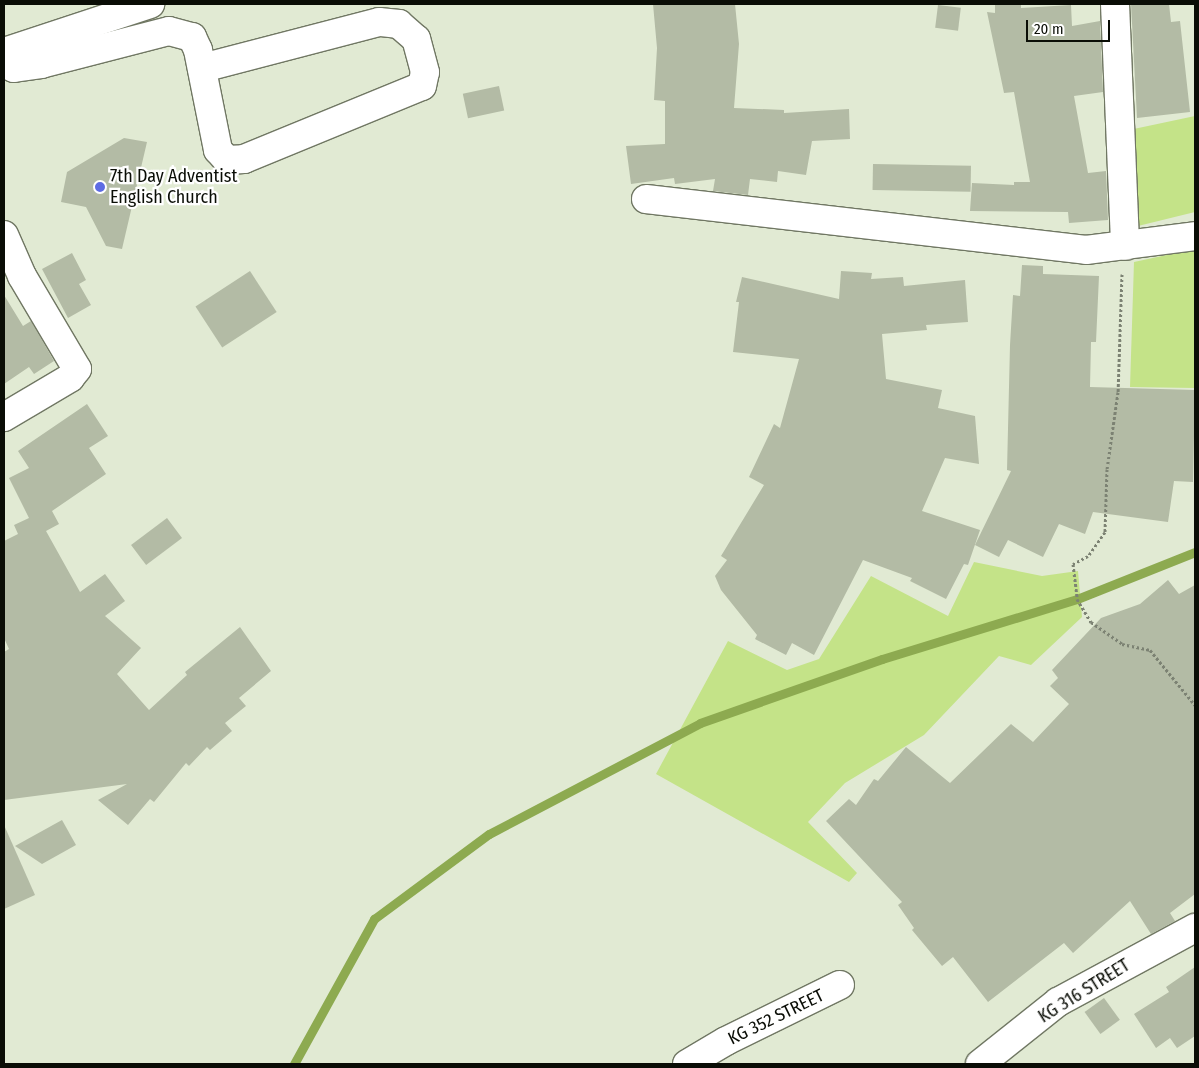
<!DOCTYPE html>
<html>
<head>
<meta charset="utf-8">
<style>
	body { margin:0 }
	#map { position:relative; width:1199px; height:1068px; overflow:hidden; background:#e1ead3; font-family:"Fira Sans Condensed",sans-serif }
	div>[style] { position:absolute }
	.green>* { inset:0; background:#c4e388 }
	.stream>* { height:9px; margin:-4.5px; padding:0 4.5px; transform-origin:4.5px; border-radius:4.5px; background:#8daa50 }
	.building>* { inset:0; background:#b3bba5; transform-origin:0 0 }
	.path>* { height:3px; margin-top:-1.5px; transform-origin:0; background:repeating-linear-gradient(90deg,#7c8273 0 2.5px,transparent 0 5px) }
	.roads { filter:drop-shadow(1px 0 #707763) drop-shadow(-1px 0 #707763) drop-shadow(0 1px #707763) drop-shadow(0 -1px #707763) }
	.minor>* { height:28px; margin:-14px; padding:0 14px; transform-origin:14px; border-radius:14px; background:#fff }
	.major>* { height:28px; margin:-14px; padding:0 14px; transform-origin:14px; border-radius:14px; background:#fff }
	.dots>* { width:14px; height:14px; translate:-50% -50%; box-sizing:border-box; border:2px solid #fff; border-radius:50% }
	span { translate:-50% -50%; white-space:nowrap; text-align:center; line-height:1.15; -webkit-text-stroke:4.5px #fff; paint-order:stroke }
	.poi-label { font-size:18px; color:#0a0d06 }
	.left { translate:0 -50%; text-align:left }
	.street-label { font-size:18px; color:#0a0d06 }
	.frame { position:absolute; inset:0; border:5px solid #0a0d06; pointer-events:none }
	.scale { position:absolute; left:1026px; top:20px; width:84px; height:22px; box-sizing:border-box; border:2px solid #0a0d06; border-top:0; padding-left:6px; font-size:15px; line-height:18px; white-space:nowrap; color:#0a0d06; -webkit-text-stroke:4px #fff; paint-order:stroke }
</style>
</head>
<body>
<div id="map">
	<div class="green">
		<div style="clip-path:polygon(1195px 116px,1195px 212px,1138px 226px,1129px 130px)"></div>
		<div style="clip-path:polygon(1195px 249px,1195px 388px,1130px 387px,1134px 262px)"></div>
		<div style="clip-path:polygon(974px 562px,1042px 576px,1078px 571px,1082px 617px,1031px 665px,999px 656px,924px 735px,845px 783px,808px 822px,857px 873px,849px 882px,656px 774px,728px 641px,787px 670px,819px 659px,871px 576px,948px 616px)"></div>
	</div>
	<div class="stream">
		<div style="left:294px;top:1064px;width:166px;rotate:-61.1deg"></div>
		<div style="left:374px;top:919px;width:143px;rotate:-36.5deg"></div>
		<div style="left:489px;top:834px;width:238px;rotate:-27.7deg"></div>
		<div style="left:700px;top:723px;width:193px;rotate:-19.4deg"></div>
		<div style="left:882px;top:659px;width:204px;rotate:-17.1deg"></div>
		<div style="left:1077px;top:599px;width:127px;rotate:-21.7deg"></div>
	</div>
	<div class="building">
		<div style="clip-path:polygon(653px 4px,735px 4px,739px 44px,734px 108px,784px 110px,784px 113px,849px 109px,850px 139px,812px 141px,806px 175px,778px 171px,777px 182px,750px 179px,748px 195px,713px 191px,715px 179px,675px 184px,674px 178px,631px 184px,626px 146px,665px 144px,665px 101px,654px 100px,657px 48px)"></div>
		<div style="clip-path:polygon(995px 4px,1021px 4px,1021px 8px,1071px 5px,1072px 26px,1100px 21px,1103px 92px,1074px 96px,1088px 173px,1106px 171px,1108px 220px,1069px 223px,1068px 212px,970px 211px,972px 183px,1014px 185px,1014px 182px,1030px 182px,1014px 92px,1004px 93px,987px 12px,995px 13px)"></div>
		<div style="clip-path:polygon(1131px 4px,1169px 4px,1171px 22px,1180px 21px,1190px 112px,1137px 118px)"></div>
		<div style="left:938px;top:5px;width:23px;height:23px;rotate:7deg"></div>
		<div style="left:499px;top:86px;width:25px;height:37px;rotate:78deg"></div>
		<div style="clip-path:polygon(124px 138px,147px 142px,122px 249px,106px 246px,86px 207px,61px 202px,67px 172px)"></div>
		<div style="left:873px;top:164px;width:98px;height:26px;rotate:1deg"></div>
		<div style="clip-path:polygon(72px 253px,86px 280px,79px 284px,91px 305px,68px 318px,42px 269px)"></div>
		<div style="clip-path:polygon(1022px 265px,1043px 266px,1043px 274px,1099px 276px,1096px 342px,1091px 342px,1090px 387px,1195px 390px,1193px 482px,1174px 481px,1168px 522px,1093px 512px,1085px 534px,1059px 524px,1043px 557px,1008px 540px,999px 557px,975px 545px,1011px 471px,1007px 470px,1010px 345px,1013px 295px,1020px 296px)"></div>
		<div style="left:250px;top:271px;width:49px;height:65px;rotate:57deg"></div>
		<div style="clip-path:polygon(841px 271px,872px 273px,871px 279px,903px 277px,904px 286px,965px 280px,968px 322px,926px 325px,927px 330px,882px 334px,886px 379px,942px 390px,938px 408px,975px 416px,979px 464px,945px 458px,922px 511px,980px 530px,968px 565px,964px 564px,946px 599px,910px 581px,912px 578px,863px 560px,814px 655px,792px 643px,786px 655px,755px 639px,757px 635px,721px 590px,715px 576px,727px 560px,721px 556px,764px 485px,749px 477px,774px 424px,780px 428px,799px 359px,733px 352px,739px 302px,736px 302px,742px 277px,839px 299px)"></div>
		<div style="clip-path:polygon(4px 295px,23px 326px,31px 321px,54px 361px,34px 374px,29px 367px,4px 384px)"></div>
		<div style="clip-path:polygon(87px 404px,108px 436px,89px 448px,106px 474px,52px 511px,59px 524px,46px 531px,80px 592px,105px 574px,125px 601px,105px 616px,141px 648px,117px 674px,149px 710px,187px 675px,185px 672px,240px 627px,271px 671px,239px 698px,246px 706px,225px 723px,232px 731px,210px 750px,207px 747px,189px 766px,186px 763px,154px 802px,150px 799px,128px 825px,98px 800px,127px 784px,4px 800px,4px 652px,9px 649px,4px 638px,4px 541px,18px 534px,14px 525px,29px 518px,9px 478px,29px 468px,18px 451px)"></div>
		<div style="left:167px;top:518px;width:25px;height:45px;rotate:53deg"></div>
		<div style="clip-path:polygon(1168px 580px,1179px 594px,1195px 585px,1195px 894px,1170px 913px,1175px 921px,1151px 934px,1130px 901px,1073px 953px,1064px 943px,988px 1002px,953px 957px,942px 966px,912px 930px,914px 928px,898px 905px,902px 902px,826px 821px,849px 799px,856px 805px,874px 779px,878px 781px,906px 747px,950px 783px,1011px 724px,1033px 742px,1069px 704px,1050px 686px,1058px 678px,1052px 670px,1101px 618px,1140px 604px)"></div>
		<div style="clip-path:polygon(62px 820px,76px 845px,42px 864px,15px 846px)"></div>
		<div style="clip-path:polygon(4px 825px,35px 895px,4px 909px)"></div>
		<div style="clip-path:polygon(1195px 967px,1195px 1036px,1177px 1048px,1170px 1038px,1156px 1048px,1134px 1014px,1169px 992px,1166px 987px)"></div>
		<div style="left:1104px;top:998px;width:27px;height:24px;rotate:54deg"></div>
	</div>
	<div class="path">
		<div style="left:1122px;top:274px;width:118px;rotate:91.9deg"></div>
		<div style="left:1118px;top:392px;width:78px;rotate:98.1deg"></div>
		<div style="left:1107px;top:469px;width:63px;rotate:91.8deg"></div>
		<div style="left:1105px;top:532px;width:29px;rotate:125deg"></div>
		<div style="left:1088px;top:556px;width:17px;rotate:152deg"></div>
		<div style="left:1073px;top:564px;width:35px;rotate:83deg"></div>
		<div style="left:1077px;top:599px;width:27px;rotate:59deg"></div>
		<div style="left:1091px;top:622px;width:38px;rotate:35deg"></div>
		<div style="left:1122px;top:644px;width:29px;rotate:12deg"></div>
		<div style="left:1150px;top:650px;width:71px;rotate:50.7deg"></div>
	</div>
	<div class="roads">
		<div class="minor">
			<div style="left:1115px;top:4px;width:242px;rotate:87.6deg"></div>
			<div style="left:4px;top:63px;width:11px;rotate:27deg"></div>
			<div style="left:14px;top:68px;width:27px;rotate:-8deg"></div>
			<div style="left:41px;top:64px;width:132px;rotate:-14.5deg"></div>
			<div style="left:169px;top:31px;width:24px;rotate:15deg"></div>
			<div style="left:192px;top:37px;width:14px;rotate:65deg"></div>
			<div style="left:198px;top:50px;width:102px;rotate:78.7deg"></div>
			<div style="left:218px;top:150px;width:13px;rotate:48deg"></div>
			<div style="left:227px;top:160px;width:17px;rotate:-3deg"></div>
			<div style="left:244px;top:159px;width:192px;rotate:-22.3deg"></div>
			<div style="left:422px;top:86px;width:14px;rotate:-78deg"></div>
			<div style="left:425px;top:72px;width:34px;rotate:-105deg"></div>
			<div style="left:416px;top:39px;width:23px;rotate:-139deg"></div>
			<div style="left:399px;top:24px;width:20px;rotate:-174deg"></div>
			<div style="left:379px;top:22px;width:183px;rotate:165.4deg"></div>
			<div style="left:646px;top:199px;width:443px;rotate:6.6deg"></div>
			<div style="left:1086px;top:250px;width:110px;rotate:-7.3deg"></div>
			<div style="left:4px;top:235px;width:45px;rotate:66.3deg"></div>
			<div style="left:22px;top:276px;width:108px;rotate:59.4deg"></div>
			<div style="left:77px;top:369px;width:11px;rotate:128deg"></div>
			<div style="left:70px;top:378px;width:77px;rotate:149.4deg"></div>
			<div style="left:687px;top:1064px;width:45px;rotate:-30.5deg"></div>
			<div style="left:726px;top:1041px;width:127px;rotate:-26.2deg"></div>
			<div style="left:980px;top:1064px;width:100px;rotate:-38.5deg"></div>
			<div style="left:1058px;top:1002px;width:156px;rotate:-28.4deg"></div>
		</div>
		<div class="major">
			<div style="left:4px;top:52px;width:154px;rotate:-18.2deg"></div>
		</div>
	</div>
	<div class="dots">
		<div style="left:100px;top:187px;background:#5d6be3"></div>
	</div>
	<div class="poi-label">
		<span class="left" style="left:110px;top:187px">7th Day Adventist<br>English Church</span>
	</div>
	<div class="street-label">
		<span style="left:1084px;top:991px;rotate:-32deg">KG 316 STREET</span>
		<span style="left:776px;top:1017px;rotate:-26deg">KG 352 STREET</span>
	</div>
	<div class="frame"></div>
	<div class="scale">20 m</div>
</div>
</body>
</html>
